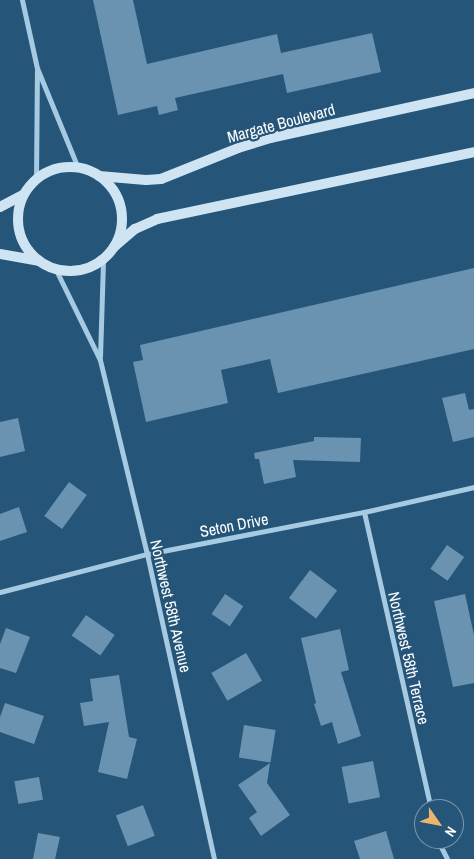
<!DOCTYPE html>
<html>
<head>
<meta charset="utf-8">
<style>
	body { margin:0 }
	#map { position:relative; width:474px; height:859px; overflow:hidden; background:#255578; font-family:"Archivo Narrow",sans-serif }
	div>[style] { position:absolute }
	.building>* { inset:0; background:#6a93b1; transform-origin:0 0 }
	.street>* { height:5px; margin:-2.5px; padding:0 2.5px; transform-origin:2.5px; border-radius:2.5px; background:#a7cae3 }
	.secondary>* { height:10px; margin:-5px; padding:0 5px; transform-origin:5px; border-radius:5px; background:#cfe4f3 }
	.secondary>.ring { margin:-5px; padding:0; box-sizing:content-box; background:none; border:10px solid #cfe4f3; border-radius:50% }
	span { translate:-50% -50%; white-space:nowrap; text-align:center; line-height:1.15; -webkit-text-stroke:4.5px #255578; paint-order:stroke }
	.street-label { font-size:16px; color:#fff }
	.north { position:absolute; left:414px; top:799px; width:50px; height:50px; box-sizing:border-box; background:#255578; border:1px solid #7c99ae; border-radius:50%; rotate:123deg; font-size:14px; font-weight:700; line-height:20px; text-align:center; color:#fff }
	.north::after { content:''; display:block; margin:auto; width:18px; height:22px; background:#edb56b; clip-path:polygon(50% 0,100% 100%,50% 72%,0 100%) }
</style>
</head>
<body>
<div id="map">
	<div class="building">
		<div style="clip-path:polygon(93px 0,133px 0,147px 64px,277px 34px,281px 53px,372px 33px,381px 72px,287px 93px,283px 74px,175px 98px,178px 110px,159px 115px,157px 106px,118px 115px)"></div>
		<div style="clip-path:polygon(474px 268px,474px 349px,278px 393px,270px 359px,221px 370px,228px 403px,146px 422px,133px 362px,143px 360px,140px 345px)"></div>
		<div style="clip-path:polygon(465px 393px,469px 410px,474px 409px,474px 437px,453px 442px,442px 398px)"></div>
		<div style="clip-path:polygon(18px 418px,25px 451px,0 457px,0 422px)"></div>
		<div style="clip-path:polygon(314px 437px,361px 438px,360px 462px,293px 460px,296px 477px,264px 484px,259px 459px,255px 459px,254px 453px,314px 441px)"></div>
		<div style="left:69px;top:482px;width:22px;height:42px;rotate:36deg"></div>
		<div style="clip-path:polygon(19px 507px,27px 532px,0 541px,0 514px)"></div>
		<div style="left:447px;top:545px;width:21px;height:29px;rotate:35deg"></div>
		<div style="left:310px;top:570px;width:34px;height:35px;rotate:37deg"></div>
		<div style="left:225px;top:594px;width:22px;height:24px;rotate:34deg"></div>
		<div style="clip-path:polygon(465px 594px,474px 635px,474px 683px,453px 687px,434px 601px)"></div>
		<div style="left:86px;top:615px;width:35px;height:25px;rotate:35deg"></div>
		<div style="clip-path:polygon(6px 628px,30px 637px,16px 673px,0 668px,0 644px)"></div>
		<div style="clip-path:polygon(340px 629px,349px 670px,341px 672px,361px 736px,338px 744px,332px 722px,321px 726px,314px 704px,316px 703px,301px 638px)"></div>
		<div style="left:246px;top:653px;width:32px;height:40px;rotate:60deg"></div>
		<div style="clip-path:polygon(119px 675px,129px 737px,137px 739px,127px 779px,98px 772px,109px 722px,84px 726px,80px 703px,93px 701px,90px 679px)"></div>
		<div style="clip-path:polygon(5px 703px,44px 716px,34px 744px,0 732px,0 717px)"></div>
		<div style="left:244px;top:725px;width:32px;height:33px;rotate:9deg"></div>
		<div style="left:373px;top:761px;width:37px;height:32px;rotate:79deg"></div>
		<div style="clip-path:polygon(270px 763px,267px 783px,290px 815px,261px 836px,249px 818px,257px 812px,238px 785px)"></div>
		<div style="left:39px;top:777px;width:23px;height:25px;rotate:80deg"></div>
		<div style="left:143px;top:805px;width:33px;height:29px;rotate:69deg"></div>
		<div style="clip-path:polygon(386px 831px,394px 859px,360px 859px,354px 841px)"></div>
		<div style="clip-path:polygon(38px 833px,60px 837px,55px 859px,33px 859px)"></div>
	</div>
	<div class="street">
		<div style="left:22px;top:0;width:70px;rotate:77.6deg"></div>
		<div style="left:37px;top:68px;width:108px;rotate:67.7deg"></div>
		<div style="left:36px;top:180px;width:109px;rotate:-89.5deg"></div>
		<div style="left:56px;top:270px;width:100px;rotate:63.9deg"></div>
		<div style="left:100px;top:360px;width:200px;rotate:76.4deg"></div>
		<div style="left:147px;top:554px;width:312px;rotate:77.6deg"></div>
		<div style="left:100px;top:357px;width:98px;rotate:-88.2deg"></div>
		<div style="left:364px;top:512px;width:304px;rotate:77.3deg"></div>
		<div style="left:0;top:592px;width:152px;rotate:-14.5deg"></div>
		<div style="left:147px;top:554px;width:221px;rotate:-11deg"></div>
		<div style="left:364px;top:512px;width:113px;rotate:-12.8deg"></div>
		<div style="left:437px;top:839px;width:22px;rotate:63deg"></div>
	</div>
	<div class="secondary">
		<div class="ring" style="left:18px;top:167px;width:94px;height:94px"></div>
		<div style="left:99px;top:176px;width:47px;rotate:4.9deg"></div>
		<div style="left:146px;top:180px;width:15px;rotate:-4deg"></div>
		<div style="left:161px;top:179px;width:83px;rotate:-21.9deg"></div>
		<div style="left:238px;top:148px;width:34px;rotate:-17deg"></div>
		<div style="left:270px;top:138px;width:209px;rotate:-12.4deg"></div>
		<div style="left:0;top:207px;width:27px;rotate:-28deg"></div>
		<div style="left:114px;top:247px;width:28px;rotate:-41deg"></div>
		<div style="left:135px;top:229px;width:24px;rotate:-24deg"></div>
		<div style="left:157px;top:219px;width:324px;rotate:-11.9deg"></div>
		<div style="left:0;top:254px;width:39px;rotate:10deg"></div>
	</div>
	<div class="street-label">
		<span style="left:281px;top:123px;rotate:-15deg">Margate Boulevard</span>
		<span style="left:234px;top:525px;rotate:-11deg">Seton Drive</span>
		<span style="left:171px;top:606px;rotate:77deg">Northwest 58th Avenue</span>
		<span style="left:409px;top:658px;rotate:77deg">Northwest 58th Terrace</span>
	</div>
	<div class="north">N</div>
</div>
</body>
</html>
